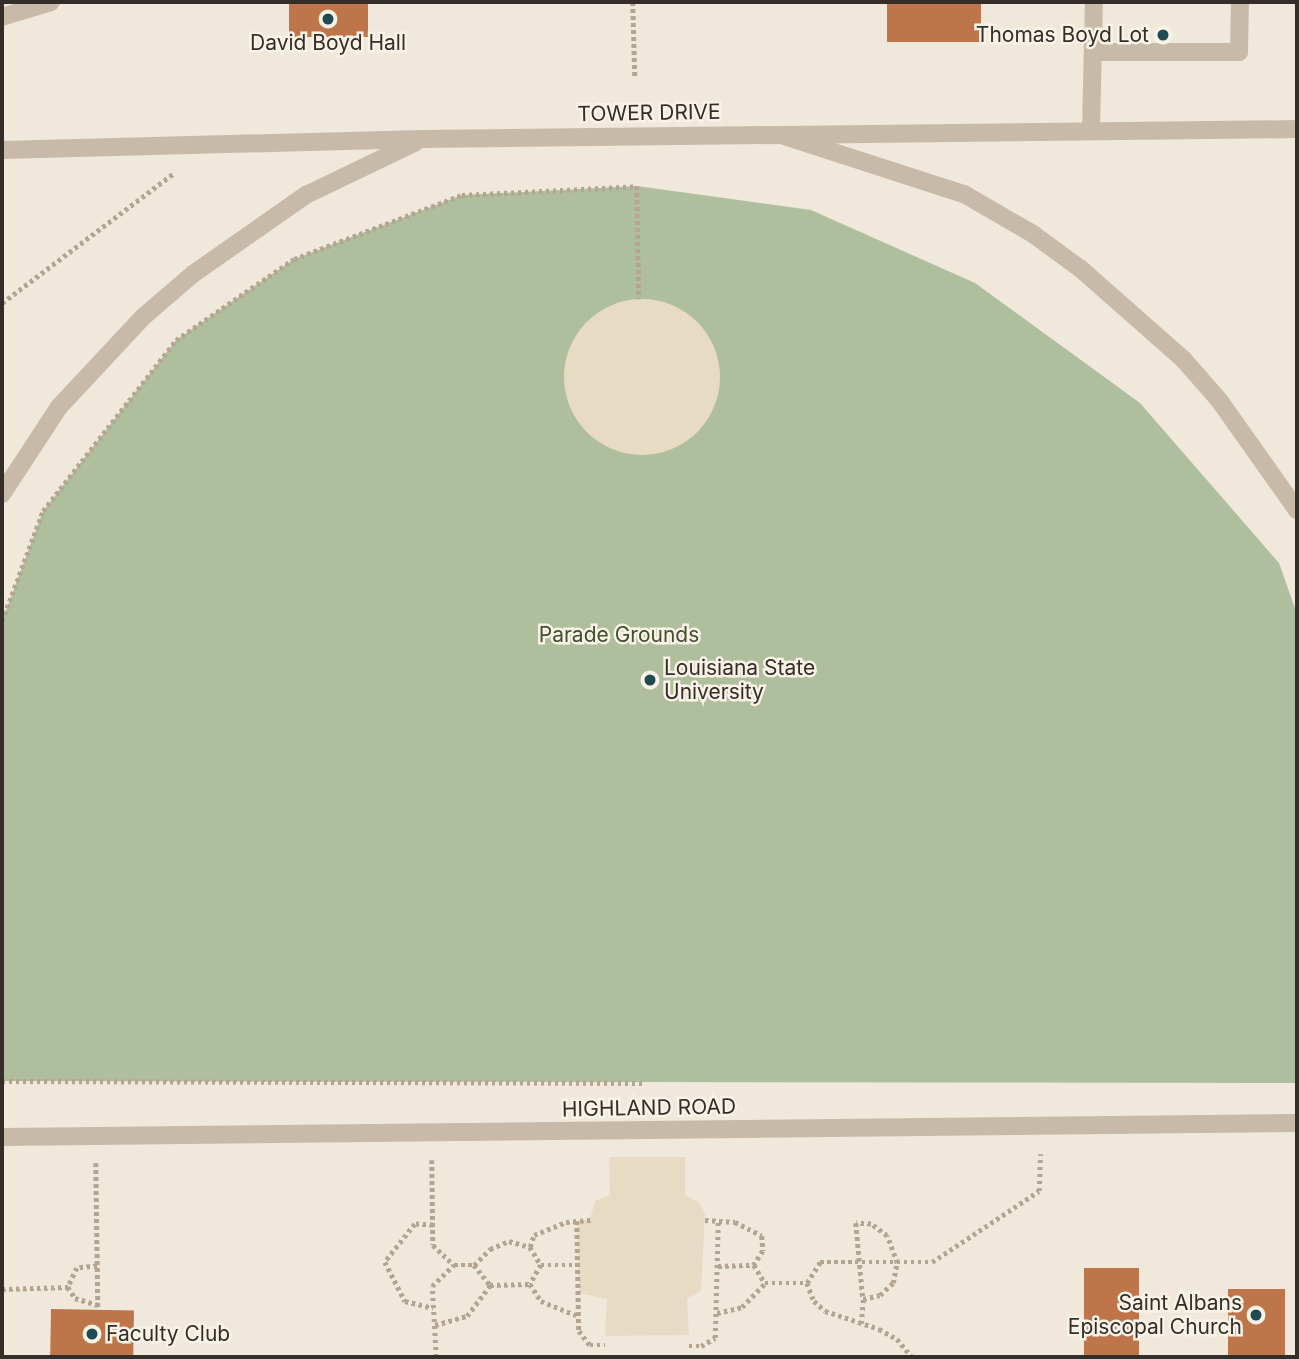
<!DOCTYPE html>
<html>
<head>
<meta charset="utf-8">
<style>
	body { margin:0 }
	#map { position:relative; width:1299px; height:1359px; overflow:hidden; background:#f0e9db; font-family:Inter,sans-serif }
	div>[style] { position:absolute }
	.green>* { inset:0; background:#afbe9c }
	.plaza>* { inset:0; background:#e7dcc3 }
	.round { border-radius:50% }
	.building>* { inset:0; background:#bf754a; transform-origin:0 0 }
	.path>* { height:4.5px; margin-top:-2.25px; transform-origin:0; background:repeating-linear-gradient(90deg,#b3a592 0 3.5px,transparent 0 7px) }
	.service>* { height:18px; margin:-9px; padding:0 9px; transform-origin:9px; border-radius:9px; background:#c8baa8 }
	.minor>* { height:18px; margin:-9px; padding:0 9px; transform-origin:9px; border-radius:9px; background:#c8baa8 }
	.tertiary>* { height:18px; margin:-9px; padding:0 9px; transform-origin:9px; border-radius:9px; background:#c8baa8 }
	.dots>* { width:19px; height:19px; translate:-50% -50%; box-sizing:border-box; border:4px solid #f8f2e7; border-radius:50% }
	span { translate:-50% -50%; white-space:nowrap; text-align:center; line-height:1.15; -webkit-text-stroke:5px #f8f2e7; paint-order:stroke }
	.poi-label { font-size:21px; color:#352d28 }
	.right { translate:-100% -50%; text-align:right }
	.left { translate:0 -50%; text-align:left }
	.street-label { font-size:21px; color:#352d28 }
	.park-label { font-size:21px; color:#40512d }
	.frame { position:absolute; inset:0; border:4px solid #352d28; pointer-events:none }
</style>
</head>
<body>
<div id="map">
	<div class="green">
		<div style="clip-path:polygon(637px 186px,811px 210px,975px 283px,1140px 403px,1279px 563px,1297px 614px,1297px 1083px,2px 1081px,2px 621px,43px 511px,176px 340px,294px 259px,462px 195px)"></div>
	</div>
	<div class="plaza">
		<div class="round" style="left:564px;top:299px;width:156px;height:156px"></div>
		<div style="clip-path:polygon(609px 1157px,685px 1157px,685px 1195px,699px 1202px,705px 1214px,701px 1291px,687px 1299px,689px 1335px,605px 1336px,607px 1299px,579px 1293px,577px 1221px,590px 1219px,595px 1201px,610px 1195px)"></div>
	</div>
	<div class="building">
		<div style="left:289px;top:2px;width:79px;height:35px"></div>
		<div style="left:887px;top:2px;width:94px;height:40px"></div>
		<div style="left:1084px;top:1268px;width:55px;height:89px"></div>
		<div style="left:1228px;top:1289px;width:57px;height:68px"></div>
		<div style="left:51px;top:1309px;width:83px;height:48px;rotate:1deg"></div>
	</div>
	<div class="path">
		<div style="left:633px;top:2px;width:76px;rotate:88.5deg"></div>
		<div style="left:2px;top:303px;width:216px;rotate:-37.1deg"></div>
		<div style="left:2px;top:621px;width:117px;rotate:-69.6deg"></div>
		<div style="left:43px;top:511px;width:217px;rotate:-52.1deg"></div>
		<div style="left:176px;top:340px;width:143px;rotate:-34.5deg"></div>
		<div style="left:294px;top:259px;width:180px;rotate:-20.9deg"></div>
		<div style="left:462px;top:195px;width:175px;rotate:-2.9deg"></div>
		<div style="left:637px;top:186px;width:113px;rotate:89deg"></div>
		<div style="left:2px;top:1081px;width:640px;rotate:0.18deg"></div>
		<div style="left:432px;top:1160px;width:85px;rotate:89.3deg"></div>
		<div style="left:433px;top:1245px;width:29px;rotate:44deg"></div>
		<div style="left:454px;top:1265px;width:20px"></div>
		<div style="left:474px;top:1265px;width:23px;rotate:-45deg"></div>
		<div style="left:490px;top:1249px;width:21px;rotate:-23deg"></div>
		<div style="left:509px;top:1241px;width:22px;rotate:16deg"></div>
		<div style="left:530px;top:1247px;width:13px;rotate:-72deg"></div>
		<div style="left:534px;top:1235px;width:35px;rotate:-22deg"></div>
		<div style="left:566px;top:1222px;width:25px;rotate:-5deg"></div>
		<div style="left:96px;top:1163px;width:146px;rotate:89.2deg"></div>
		<div style="left:705px;top:1220px;width:30px;rotate:4deg"></div>
		<div style="left:735px;top:1222px;width:30px;rotate:27deg"></div>
		<div style="left:762px;top:1236px;width:15px;rotate:86deg"></div>
		<div style="left:763px;top:1251px;width:17px;rotate:123deg"></div>
		<div style="left:754px;top:1265px;width:21px;rotate:59deg"></div>
		<div style="left:765px;top:1283px;width:42px"></div>
		<div style="left:577px;top:1221px;width:110px;rotate:89deg"></div>
		<div style="left:579px;top:1331px;width:18px;rotate:52deg"></div>
		<div style="left:590px;top:1345px;width:15px"></div>
		<div style="left:433px;top:1225px;width:18px;rotate:-177deg"></div>
		<div style="left:415px;top:1224px;width:48px;rotate:128.3deg"></div>
		<div style="left:385px;top:1262px;width:44px;rotate:62.9deg"></div>
		<div style="left:405px;top:1301px;width:29px;rotate:14deg"></div>
		<div style="left:530px;top:1247px;width:21px;rotate:59deg"></div>
		<div style="left:541px;top:1265px;width:35px"></div>
		<div style="left:474px;top:1265px;width:26px;rotate:51deg"></div>
		<div style="left:490px;top:1285px;width:40px;rotate:-1.4deg"></div>
		<div style="left:541px;top:1265px;width:22px;rotate:120deg"></div>
		<div style="left:530px;top:1284px;width:20px;rotate:57deg"></div>
		<div style="left:541px;top:1301px;width:38px;rotate:22deg"></div>
		<div style="left:97px;top:1266px;width:20px;rotate:174deg"></div>
		<div style="left:77px;top:1268px;width:21px;rotate:115deg"></div>
		<div style="left:68px;top:1287px;width:13px;rotate:58deg"></div>
		<div style="left:75px;top:1298px;width:24px;rotate:17deg"></div>
		<div style="left:718px;top:1266px;width:36px;rotate:-2deg"></div>
		<div style="left:807px;top:1283px;width:25px;rotate:-58deg"></div>
		<div style="left:820px;top:1262px;width:112px"></div>
		<div style="left:932px;top:1262px;width:128px;rotate:-33.6deg"></div>
		<div style="left:1039px;top:1191px;width:37px;rotate:-88deg"></div>
		<div style="left:807px;top:1283px;width:19px;rotate:69deg"></div>
		<div style="left:814px;top:1301px;width:15px;rotate:42deg"></div>
		<div style="left:825px;top:1311px;width:57px;rotate:18.4deg"></div>
		<div style="left:879px;top:1329px;width:21px;rotate:29deg"></div>
		<div style="left:897px;top:1339px;width:23px;rotate:50deg"></div>
		<div style="left:2px;top:1289px;width:66px;rotate:-1.7deg"></div>
		<div style="left:717px;top:1313px;width:26px;rotate:-13deg"></div>
		<div style="left:742px;top:1307px;width:33px;rotate:-46deg"></div>
		<div style="left:861px;top:1324px;width:25px;rotate:-85deg"></div>
		<div style="left:863px;top:1299px;width:17px;rotate:-13deg"></div>
		<div style="left:880px;top:1295px;width:18px;rotate:-43deg"></div>
		<div style="left:893px;top:1283px;width:20px;rotate:-79deg"></div>
		<div style="left:897px;top:1263px;width:29px;rotate:-110deg"></div>
		<div style="left:887px;top:1236px;width:20px;rotate:-143deg"></div>
		<div style="left:871px;top:1224px;width:15px;rotate:-176deg"></div>
		<div style="left:856px;top:1223px;width:76px;rotate:84.7deg"></div>
		<div style="left:435px;top:1325px;width:33px;rotate:-16deg"></div>
		<div style="left:467px;top:1316px;width:39px;rotate:-53deg"></div>
		<div style="left:689px;top:1346px;width:12px"></div>
		<div style="left:701px;top:1346px;width:16px;rotate:-30deg"></div>
		<div style="left:715px;top:1338px;width:117px;rotate:-88.5deg"></div>
		<div style="left:436px;top:1357px;width:71px;rotate:-93.2deg"></div>
		<div style="left:432px;top:1286px;width:30px;rotate:-44deg"></div>
	</div>
	<div class="service">
		<div style="left:2px;top:17px;width:51px;rotate:-17deg"></div>
		<div style="left:1093px;top:52px;width:146px"></div>
		<div style="left:1239px;top:52px;width:50px;rotate:-88.9deg"></div>
		<div style="left:1091px;top:130px;width:128px;rotate:-88.7deg"></div>
		<div style="left:784px;top:136px;width:189px;rotate:17.9deg"></div>
		<div style="left:964px;top:194px;width:80px;rotate:30.1deg"></div>
		<div style="left:1033px;top:234px;width:61px;rotate:36.3deg"></div>
		<div style="left:1082px;top:270px;width:135px;rotate:41.4deg"></div>
		<div style="left:1183px;top:359px;width:55px;rotate:48.7deg"></div>
		<div style="left:1219px;top:400px;width:135px;rotate:54.7deg"></div>
	</div>
	<div class="minor">
		<div style="left:2px;top:150px;width:420px;rotate:-1.5deg"></div>
		<div style="left:422px;top:139px;width:875px;rotate:-0.65deg"></div>
		<div style="left:2px;top:494px;width:104px;rotate:-56.8deg"></div>
		<div style="left:59px;top:407px;width:123px;rotate:-47deg"></div>
		<div style="left:143px;top:317px;width:66px;rotate:-40.7deg"></div>
		<div style="left:193px;top:274px;width:138px;rotate:-35deg"></div>
		<div style="left:306px;top:195px;width:122px;rotate:-25.7deg"></div>
	</div>
	<div class="tertiary">
		<div style="left:2px;top:1137px;width:1295px;rotate:-0.62deg"></div>
	</div>
	<div class="dots">
		<div style="left:328px;top:19px;background:#204a54"></div>
		<div style="left:1163px;top:35px;background:#204a54"></div>
		<div style="left:650px;top:680px;background:#204a54"></div>
		<div style="left:1256px;top:1315px;background:#204a54"></div>
		<div style="left:92px;top:1334px;background:#204a54"></div>
	</div>
	<div class="poi-label">
		<span class="right" style="left:1149px;top:35px">Thomas Boyd Lot</span>
		<span style="left:328px;top:43px">David Boyd Hall</span>
		<span class="left" style="left:664px;top:680px">Louisiana State<br>University</span>
		<span class="right" style="left:1242px;top:1315px">Saint Albans<br>Episcopal Church</span>
		<span class="left" style="left:106px;top:1334px">Faculty Club</span>
	</div>
	<div class="street-label">
		<span style="left:649px;top:113px;rotate:-1deg">TOWER DRIVE</span>
		<span style="left:649px;top:1108px;rotate:-1deg">HIGHLAND ROAD</span>
	</div>
	<div class="park-label">
		<span style="left:619px;top:635px">Parade Grounds</span>
	</div>
	<div class="frame"></div>
</div>
</body>
</html>
